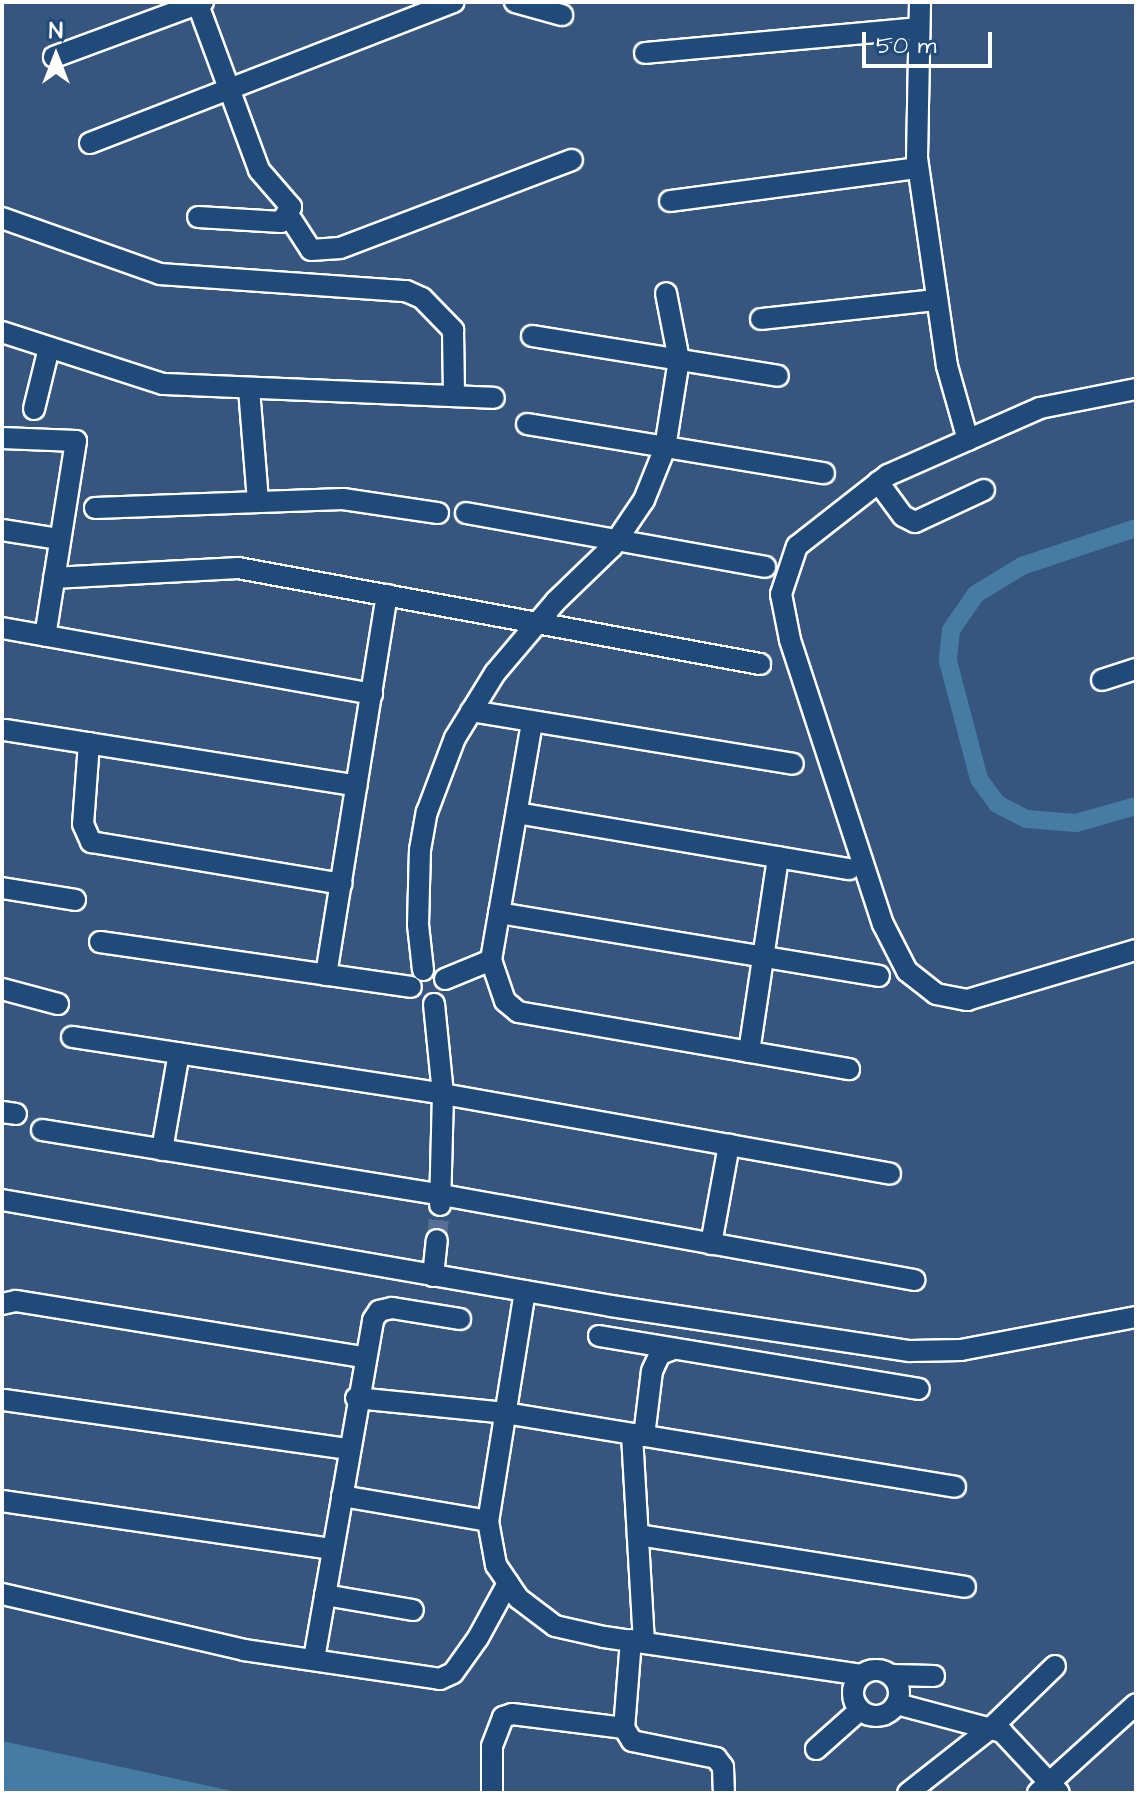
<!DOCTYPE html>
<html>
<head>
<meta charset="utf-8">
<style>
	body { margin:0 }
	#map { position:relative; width:1138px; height:1795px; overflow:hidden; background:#365680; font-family:"Architects Daughter",sans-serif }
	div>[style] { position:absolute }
	.water>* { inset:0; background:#467ba3 }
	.canal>* { height:18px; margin:-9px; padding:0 9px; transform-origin:9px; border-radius:9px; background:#467ba3 }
	.minor-tunnel>* { height:20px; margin-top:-10px; transform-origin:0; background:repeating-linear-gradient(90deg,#546f93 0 20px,transparent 0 30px) }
	.roads { filter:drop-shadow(2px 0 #fff) drop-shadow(-2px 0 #fff) drop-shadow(0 2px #fff) drop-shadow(0 -2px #fff) }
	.minor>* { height:20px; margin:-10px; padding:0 10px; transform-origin:10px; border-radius:10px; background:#1f4a7a }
	.minor>.ring { margin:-10px; padding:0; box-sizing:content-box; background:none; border:20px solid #1f4a7a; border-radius:50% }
	span { translate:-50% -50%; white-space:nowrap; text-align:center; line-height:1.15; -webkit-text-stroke:7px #1f4a7a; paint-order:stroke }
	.frame { position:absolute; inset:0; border:4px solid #fff; pointer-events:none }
	.north { position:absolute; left:16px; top:16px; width:80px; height:80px; -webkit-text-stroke:6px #1f4a7a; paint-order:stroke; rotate:0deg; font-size:22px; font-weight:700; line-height:32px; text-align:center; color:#fff }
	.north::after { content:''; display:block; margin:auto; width:28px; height:36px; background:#fff; clip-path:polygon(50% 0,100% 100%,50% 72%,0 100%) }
	.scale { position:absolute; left:862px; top:32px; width:130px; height:36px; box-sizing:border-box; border:4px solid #fff; border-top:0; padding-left:10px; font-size:24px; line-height:28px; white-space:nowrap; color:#fff; -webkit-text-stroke:6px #1f4a7a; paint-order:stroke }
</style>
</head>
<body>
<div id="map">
	<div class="water">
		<div style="clip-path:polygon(2px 1741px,241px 1793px,2px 1793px)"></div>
	</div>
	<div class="canal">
		<div style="left:1136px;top:528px;width:120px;rotate:161.6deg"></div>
		<div style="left:1022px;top:566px;width:54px;rotate:148.7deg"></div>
		<div style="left:976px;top:594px;width:44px;rotate:124.8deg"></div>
		<div style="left:951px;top:630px;width:31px;rotate:96deg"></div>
		<div style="left:948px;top:661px;width:122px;rotate:75.3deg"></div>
		<div style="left:979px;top:779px;width:31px;rotate:54deg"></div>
		<div style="left:997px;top:804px;width:33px;rotate:27deg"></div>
		<div style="left:1026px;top:819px;width:50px;rotate:4.6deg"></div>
		<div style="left:1076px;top:823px;width:62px;rotate:-15.8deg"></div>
	</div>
	<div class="minor-tunnel">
		<div style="left:437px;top:1240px;width:35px;rotate:-85deg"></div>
	</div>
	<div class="roads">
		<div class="minor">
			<div style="left:197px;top:2px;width:179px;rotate:69.7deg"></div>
			<div style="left:259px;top:170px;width:49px;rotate:49.1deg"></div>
			<div style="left:291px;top:207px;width:18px;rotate:124deg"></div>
			<div style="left:281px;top:222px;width:83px;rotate:-176.6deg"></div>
			<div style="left:515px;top:2px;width:49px;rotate:15.5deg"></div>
			<div style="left:920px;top:2px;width:156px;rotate:91.1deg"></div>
			<div style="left:917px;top:158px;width:210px;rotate:81.8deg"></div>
			<div style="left:947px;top:366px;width:77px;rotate:74.2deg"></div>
			<div style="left:645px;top:53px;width:274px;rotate:-5.2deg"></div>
			<div style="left:54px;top:57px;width:159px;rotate:-20.3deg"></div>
			<div style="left:90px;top:143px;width:390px;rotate:-21.2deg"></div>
			<div style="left:670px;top:201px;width:250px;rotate:-7.6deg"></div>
			<div style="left:289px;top:216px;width:40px;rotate:57.1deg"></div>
			<div style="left:311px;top:250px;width:29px;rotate:-4deg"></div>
			<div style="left:340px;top:248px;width:248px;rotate:-20.8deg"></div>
			<div style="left:2px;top:218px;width:168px;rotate:19.5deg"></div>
			<div style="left:160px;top:274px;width:247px;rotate:4deg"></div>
			<div style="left:406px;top:291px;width:17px;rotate:24deg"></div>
			<div style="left:422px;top:298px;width:45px;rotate:45.9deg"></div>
			<div style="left:453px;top:330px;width:66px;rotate:89.1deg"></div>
			<div style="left:761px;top:319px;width:177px;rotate:-6.2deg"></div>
			<div style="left:2px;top:332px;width:169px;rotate:17.9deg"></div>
			<div style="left:163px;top:384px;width:331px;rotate:2.4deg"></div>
			<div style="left:532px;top:336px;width:249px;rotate:9.2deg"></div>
			<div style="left:249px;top:389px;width:112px;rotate:85.4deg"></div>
			<div style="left:1136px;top:389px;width:98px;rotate:168.8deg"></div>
			<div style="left:1040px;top:408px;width:166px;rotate:156.2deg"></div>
			<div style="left:888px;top:475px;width:115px;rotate:142deg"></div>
			<div style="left:797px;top:546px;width:51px;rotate:108.4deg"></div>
			<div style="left:781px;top:594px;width:47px;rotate:78.9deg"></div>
			<div style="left:790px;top:640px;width:299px;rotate:71.9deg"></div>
			<div style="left:883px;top:924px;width:53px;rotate:62.9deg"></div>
			<div style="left:907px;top:971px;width:37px;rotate:38deg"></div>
			<div style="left:936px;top:994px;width:32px;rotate:11deg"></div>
			<div style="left:967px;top:1000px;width:176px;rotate:-16.5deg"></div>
			<div style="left:34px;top:409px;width:63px;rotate:-76.2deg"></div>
			<div style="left:527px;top:424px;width:301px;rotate:9.4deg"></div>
			<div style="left:2px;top:438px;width:74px;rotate:2.3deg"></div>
			<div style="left:76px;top:441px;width:197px;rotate:99deg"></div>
			<div style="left:878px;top:482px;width:42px;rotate:53.7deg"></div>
			<div style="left:903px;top:516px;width:13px;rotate:27deg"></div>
			<div style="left:915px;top:522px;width:76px;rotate:-24.9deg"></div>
			<div style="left:95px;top:508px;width:248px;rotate:-2.1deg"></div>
			<div style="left:343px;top:499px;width:96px;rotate:8.4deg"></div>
			<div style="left:466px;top:513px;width:304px;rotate:10.2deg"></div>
			<div style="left:2px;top:530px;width:58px;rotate:9deg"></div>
			<div style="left:54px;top:578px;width:184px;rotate:-3.1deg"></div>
			<div style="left:238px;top:568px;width:531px;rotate:10.42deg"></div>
			<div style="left:2px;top:628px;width:376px;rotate:10.1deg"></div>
			<div style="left:1102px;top:680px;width:36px;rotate:-18deg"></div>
			<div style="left:471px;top:711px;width:326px;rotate:9.3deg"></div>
			<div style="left:5px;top:730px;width:356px;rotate:9deg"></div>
			<div style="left:89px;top:743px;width:81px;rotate:94.2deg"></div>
			<div style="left:83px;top:824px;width:20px;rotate:66deg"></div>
			<div style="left:91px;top:842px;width:254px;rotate:9.5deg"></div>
			<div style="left:517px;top:813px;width:337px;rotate:9.6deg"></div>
			<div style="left:2px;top:888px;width:74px;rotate:9.3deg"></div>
			<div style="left:499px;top:913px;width:385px;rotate:9.4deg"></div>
			<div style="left:100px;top:942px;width:314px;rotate:8.2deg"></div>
			<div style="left:491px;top:960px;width:43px;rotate:71.1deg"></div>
			<div style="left:505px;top:1001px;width:17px;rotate:40deg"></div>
			<div style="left:518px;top:1012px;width:336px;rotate:9.8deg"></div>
			<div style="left:423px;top:970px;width:45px;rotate:-96.3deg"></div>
			<div style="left:418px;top:925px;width:75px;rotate:-88.5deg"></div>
			<div style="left:420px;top:850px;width:39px;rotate:-80deg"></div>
			<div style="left:427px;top:812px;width:79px;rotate:-69.3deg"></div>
			<div style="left:455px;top:738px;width:76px;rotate:-58.4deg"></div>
			<div style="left:495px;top:673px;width:94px;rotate:-49.7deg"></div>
			<div style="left:556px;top:601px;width:78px;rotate:-44deg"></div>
			<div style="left:612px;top:547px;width:57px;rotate:-55.8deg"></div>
			<div style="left:644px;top:500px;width:56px;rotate:-68deg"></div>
			<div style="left:665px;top:448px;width:89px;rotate:-81deg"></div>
			<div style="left:679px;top:360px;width:68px;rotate:-101deg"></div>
			<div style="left:326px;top:975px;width:385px;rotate:-80.9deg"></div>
			<div style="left:445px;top:979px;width:50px;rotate:-22.4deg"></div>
			<div style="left:491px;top:960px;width:241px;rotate:-80.2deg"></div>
			<div style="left:2px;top:989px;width:58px;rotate:15deg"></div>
			<div style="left:434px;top:1004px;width:90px;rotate:84.3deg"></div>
			<div style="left:443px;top:1094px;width:111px;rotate:91.5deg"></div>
			<div style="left:72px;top:1037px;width:375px;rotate:8.7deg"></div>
			<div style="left:443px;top:1094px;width:454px;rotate:10.1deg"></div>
			<div style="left:749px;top:1052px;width:197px;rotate:-81.5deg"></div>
			<div style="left:2px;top:1112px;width:14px;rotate:8deg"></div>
			<div style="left:42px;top:1130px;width:405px;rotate:9.2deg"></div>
			<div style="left:442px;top:1195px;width:480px;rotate:10.2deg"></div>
			<div style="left:162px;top:1150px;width:98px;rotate:-80.1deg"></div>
			<div style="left:2px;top:1200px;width:618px;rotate:9.87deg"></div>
			<div style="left:611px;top:1306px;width:302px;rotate:8.6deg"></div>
			<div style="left:910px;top:1351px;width:51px;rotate:-1.1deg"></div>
			<div style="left:961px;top:1350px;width:178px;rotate:-10.7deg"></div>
			<div style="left:711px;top:1244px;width:101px;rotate:-79.7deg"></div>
			<div style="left:433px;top:1276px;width:36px;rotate:-84deg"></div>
			<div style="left:525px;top:1291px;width:233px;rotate:99.1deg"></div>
			<div style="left:488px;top:1521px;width:45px;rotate:79.7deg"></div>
			<div style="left:496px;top:1565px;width:40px;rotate:56deg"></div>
			<div style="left:518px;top:1598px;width:46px;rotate:37.1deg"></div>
			<div style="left:555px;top:1626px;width:50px;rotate:12.7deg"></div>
			<div style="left:604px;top:1637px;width:260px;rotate:8.4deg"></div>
			<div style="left:2px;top:1304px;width:14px;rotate:-12deg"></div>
			<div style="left:16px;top:1301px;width:351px;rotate:9.2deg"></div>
			<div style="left:599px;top:1336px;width:324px;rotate:9.4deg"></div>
			<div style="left:356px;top:1398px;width:150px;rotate:5.7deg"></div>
			<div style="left:505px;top:1413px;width:456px;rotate:9.3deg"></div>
			<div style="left:4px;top:1400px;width:348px;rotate:8.1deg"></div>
			<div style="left:632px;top:1435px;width:207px;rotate:86.7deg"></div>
			<div style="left:644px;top:1436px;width:65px;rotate:-83deg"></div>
			<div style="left:652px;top:1371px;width:19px;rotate:-65deg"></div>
			<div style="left:660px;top:1354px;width:12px;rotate:-20deg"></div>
			<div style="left:342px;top:1496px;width:148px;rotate:9.7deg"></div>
			<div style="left:2px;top:1501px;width:334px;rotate:8.3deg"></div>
			<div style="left:638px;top:1535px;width:331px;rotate:9deg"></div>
			<div style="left:2px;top:1594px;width:248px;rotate:13deg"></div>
			<div style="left:244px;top:1650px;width:198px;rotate:8.4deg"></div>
			<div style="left:440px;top:1679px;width:14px;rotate:-25deg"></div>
			<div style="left:453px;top:1673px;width:43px;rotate:-54.5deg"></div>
			<div style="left:478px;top:1638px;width:63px;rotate:-61.4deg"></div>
			<div style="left:325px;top:1595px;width:89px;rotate:9.7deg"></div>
			<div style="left:631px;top:1640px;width:88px;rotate:94.5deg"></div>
			<div style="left:624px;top:1728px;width:15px;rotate:58deg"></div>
			<div style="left:632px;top:1741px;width:86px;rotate:11.4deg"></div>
			<div style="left:716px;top:1758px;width:11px;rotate:52deg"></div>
			<div style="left:723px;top:1767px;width:26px;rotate:88deg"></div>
			<div style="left:314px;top:1659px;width:344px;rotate:-80.1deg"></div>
			<div style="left:373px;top:1320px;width:11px;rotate:-56deg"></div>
			<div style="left:379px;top:1311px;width:13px;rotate:-13deg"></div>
			<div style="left:392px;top:1308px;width:69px;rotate:9.2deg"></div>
			<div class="ring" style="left:853px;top:1670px;width:26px;height:26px"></div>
			<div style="left:891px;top:1675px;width:43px;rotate:1.3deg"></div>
			<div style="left:897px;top:1704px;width:109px;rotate:14.9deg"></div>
			<div style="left:1002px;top:1732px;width:83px;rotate:46.9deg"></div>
			<div style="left:816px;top:1749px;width:59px;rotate:-41.6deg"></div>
			<div style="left:492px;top:1793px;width:47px;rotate:-90deg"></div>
			<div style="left:492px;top:1746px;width:31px;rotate:-69deg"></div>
			<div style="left:503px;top:1717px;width:9px;rotate:-18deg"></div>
			<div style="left:512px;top:1714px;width:113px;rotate:7.1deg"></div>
			<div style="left:908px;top:1793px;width:105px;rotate:-38.1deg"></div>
			<div style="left:991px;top:1728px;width:89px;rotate:-44.1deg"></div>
			<div style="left:1038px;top:1793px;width:132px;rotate:-42.2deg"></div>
		</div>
	</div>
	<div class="frame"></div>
	<div class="north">N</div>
	<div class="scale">50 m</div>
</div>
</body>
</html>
